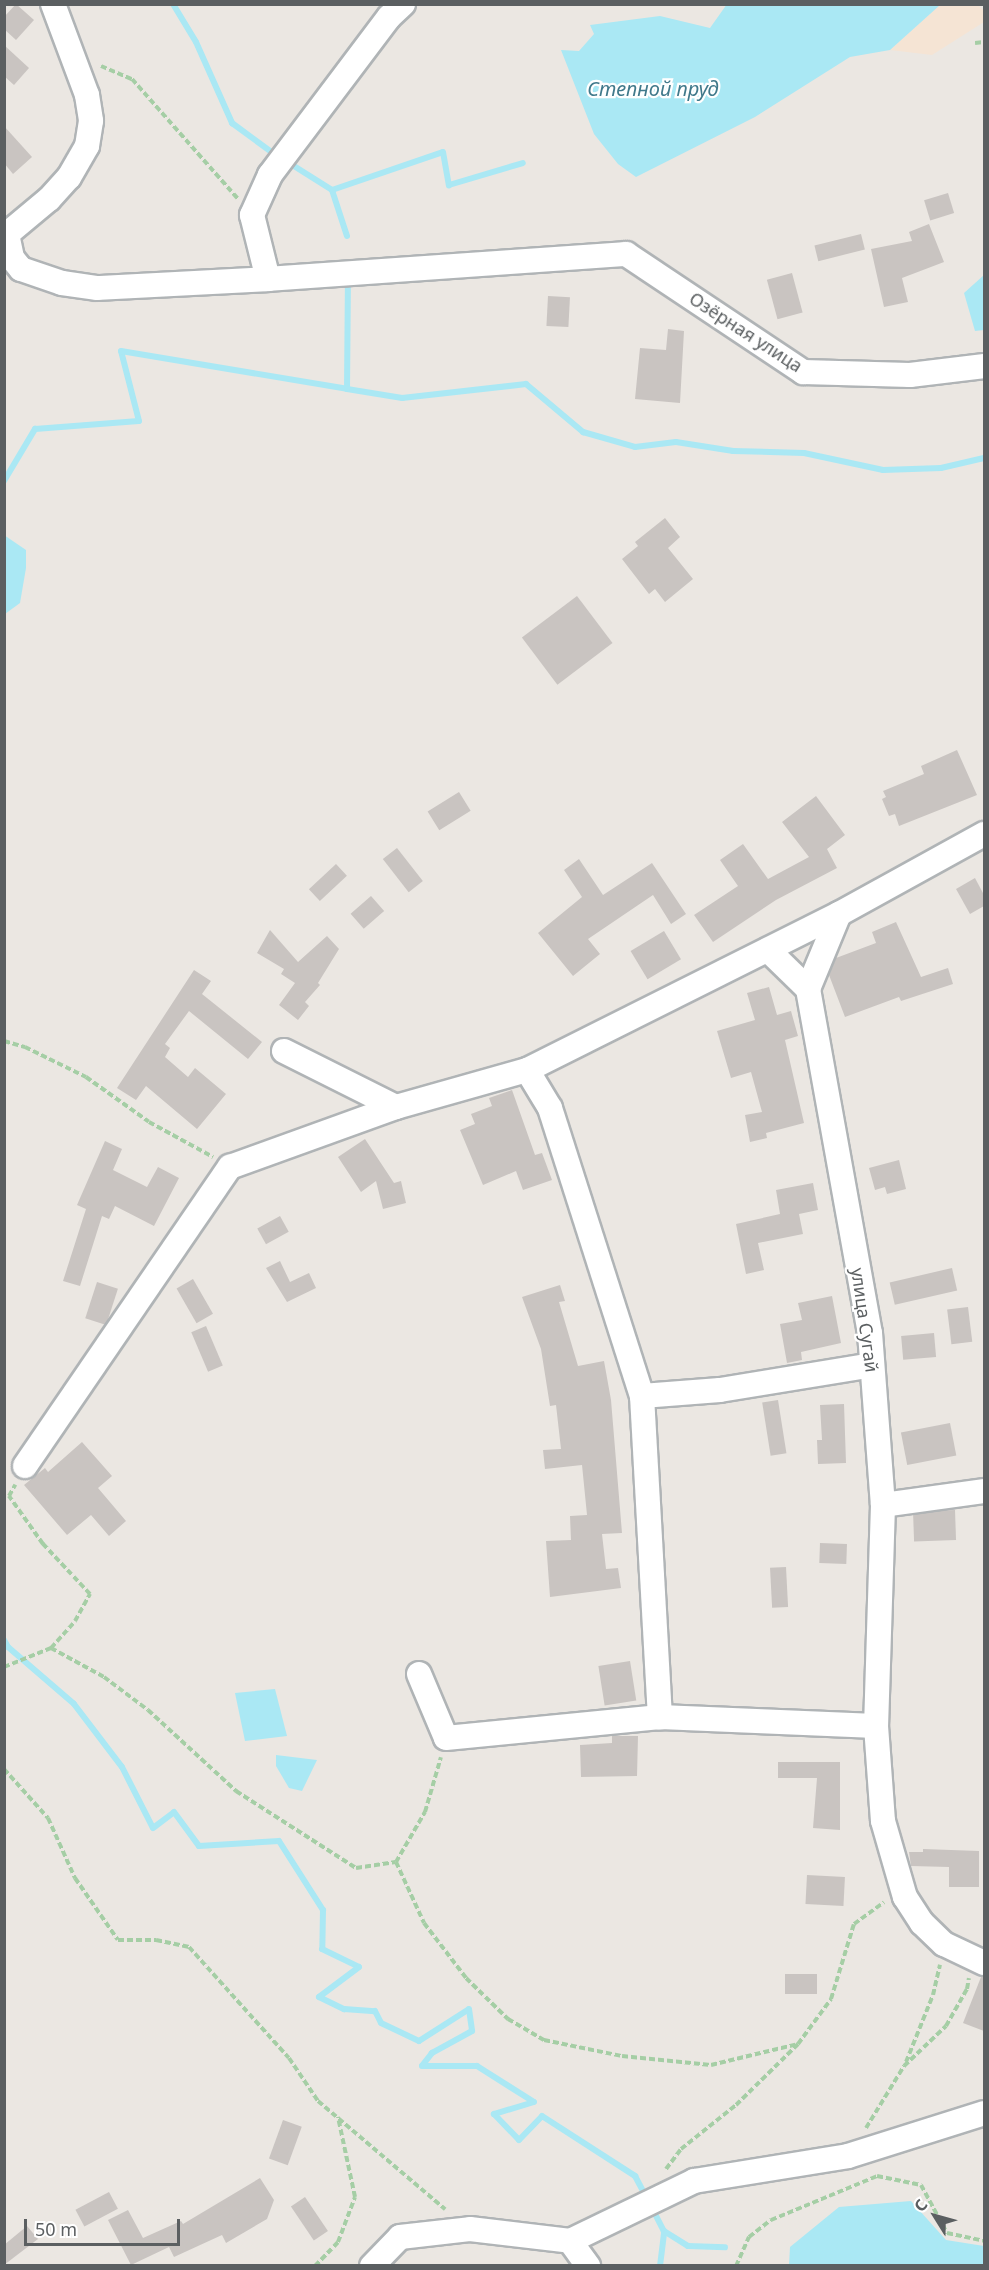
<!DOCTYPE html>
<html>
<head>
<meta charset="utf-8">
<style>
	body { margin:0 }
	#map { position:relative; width:989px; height:2270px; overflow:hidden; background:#ebe7e2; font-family:"Noto Sans",sans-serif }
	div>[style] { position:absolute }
	.sand>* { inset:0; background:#f5e4d4 }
	.water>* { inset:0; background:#aae8f4 }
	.stream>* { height:6px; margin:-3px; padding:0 3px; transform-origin:3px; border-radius:3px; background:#aae8f4 }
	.building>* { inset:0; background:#c9c4c1; transform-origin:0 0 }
	.path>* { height:4px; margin-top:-2px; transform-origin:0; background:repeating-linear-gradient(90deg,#a5cea5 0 6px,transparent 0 9px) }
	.roads { filter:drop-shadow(2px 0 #b0b4b6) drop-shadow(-2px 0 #b0b4b6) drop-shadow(0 2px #b0b4b6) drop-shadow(0 -2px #b0b4b6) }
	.minor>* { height:24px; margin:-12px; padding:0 12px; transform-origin:12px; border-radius:12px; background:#fff }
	span { translate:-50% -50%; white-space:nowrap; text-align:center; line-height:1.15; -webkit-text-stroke:4.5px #fff; paint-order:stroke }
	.street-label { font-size:18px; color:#5b5f61 }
	.water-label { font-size:20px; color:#40798b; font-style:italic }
	.frame { position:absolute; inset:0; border:6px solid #5b5f61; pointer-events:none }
	.north { position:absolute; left:905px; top:2186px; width:60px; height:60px; -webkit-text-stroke:4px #fff; paint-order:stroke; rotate:307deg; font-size:16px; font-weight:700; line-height:24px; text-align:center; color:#5b5f61 }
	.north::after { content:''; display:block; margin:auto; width:21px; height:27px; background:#5b5f61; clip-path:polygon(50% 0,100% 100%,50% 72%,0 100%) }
	.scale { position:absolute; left:24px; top:2219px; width:156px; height:27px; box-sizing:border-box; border:3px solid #5b5f61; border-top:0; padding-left:8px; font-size:18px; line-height:21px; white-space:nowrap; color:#5b5f61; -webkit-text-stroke:4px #fff; paint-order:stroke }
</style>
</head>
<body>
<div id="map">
	<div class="sand">
		<div style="clip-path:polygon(940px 5px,978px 5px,984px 11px,984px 22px,932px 55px,890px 50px)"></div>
	</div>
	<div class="water">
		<div style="clip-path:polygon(727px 4px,940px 4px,940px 5px,890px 50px,850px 57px,755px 117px,636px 177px,618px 164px,594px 134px,561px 50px,579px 51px,594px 34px,590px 25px,660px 16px,710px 28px)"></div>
		<div style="clip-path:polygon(984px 275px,984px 330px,975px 331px,964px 293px)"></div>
		<div style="clip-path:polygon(4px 535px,26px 550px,26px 568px,20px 603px,5px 614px)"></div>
		<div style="clip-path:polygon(275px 1689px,287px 1736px,245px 1741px,235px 1693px)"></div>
		<div style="clip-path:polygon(276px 1755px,317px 1760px,302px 1791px,289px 1788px,276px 1766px)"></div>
		<div style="clip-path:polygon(911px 2201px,946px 2240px,984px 2246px,984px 2265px,789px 2265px,790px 2247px,839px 2207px)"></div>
	</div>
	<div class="stream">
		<div style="left:173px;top:4px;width:44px;rotate:58.8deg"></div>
		<div style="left:196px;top:42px;width:89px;rotate:66deg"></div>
		<div style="left:232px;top:123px;width:56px;rotate:36.3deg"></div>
		<div style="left:286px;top:161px;width:54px;rotate:32.2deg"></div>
		<div style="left:347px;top:236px;width:48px;rotate:-108.1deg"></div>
		<div style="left:332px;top:190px;width:117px;rotate:-18.9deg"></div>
		<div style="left:443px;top:152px;width:34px;rotate:80deg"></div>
		<div style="left:449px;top:185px;width:77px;rotate:-16.6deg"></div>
		<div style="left:347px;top:389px;width:56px;rotate:9.3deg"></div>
		<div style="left:402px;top:398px;width:125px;rotate:-6.4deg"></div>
		<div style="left:526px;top:384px;width:75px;rotate:40.1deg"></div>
		<div style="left:583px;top:432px;width:54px;rotate:16.1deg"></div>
		<div style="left:635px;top:447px;width:41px;rotate:-7deg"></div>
		<div style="left:676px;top:442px;width:58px;rotate:9deg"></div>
		<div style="left:733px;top:451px;width:71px;rotate:1.6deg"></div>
		<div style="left:804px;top:453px;width:81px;rotate:12.1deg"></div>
		<div style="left:883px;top:470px;width:58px;rotate:-2deg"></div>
		<div style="left:941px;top:468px;width:44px;rotate:-13.1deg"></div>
		<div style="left:4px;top:481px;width:61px;rotate:-59.2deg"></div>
		<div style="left:35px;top:429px;width:104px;rotate:-4.4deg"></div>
		<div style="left:139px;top:421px;width:72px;rotate:-104.4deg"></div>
		<div style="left:121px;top:351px;width:229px;rotate:9.5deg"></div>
		<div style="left:347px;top:389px;width:109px;rotate:-89.5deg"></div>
		<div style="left:4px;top:1640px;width:8px;rotate:60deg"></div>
		<div style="left:8px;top:1647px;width:87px;rotate:40.8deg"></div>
		<div style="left:74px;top:1704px;width:79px;rotate:52.7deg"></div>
		<div style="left:122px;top:1767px;width:68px;rotate:63.1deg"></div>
		<div style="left:153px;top:1828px;width:26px;rotate:-37deg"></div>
		<div style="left:174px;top:1812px;width:42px;rotate:53.7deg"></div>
		<div style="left:199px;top:1846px;width:80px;rotate:-3.6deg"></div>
		<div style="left:279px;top:1841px;width:82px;rotate:57.5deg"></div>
		<div style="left:323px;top:1910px;width:39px;rotate:91deg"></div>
		<div style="left:322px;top:1949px;width:41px;rotate:25.9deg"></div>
		<div style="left:359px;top:1967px;width:50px;rotate:143.1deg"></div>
		<div style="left:319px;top:1997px;width:28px;rotate:26deg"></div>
		<div style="left:344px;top:2009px;width:31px;rotate:4deg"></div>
		<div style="left:375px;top:2011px;width:13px;rotate:63deg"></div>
		<div style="left:381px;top:2023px;width:42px;rotate:25.3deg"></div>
		<div style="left:419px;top:2041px;width:59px;rotate:-32.6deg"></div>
		<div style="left:469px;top:2009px;width:22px;rotate:82deg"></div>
		<div style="left:472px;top:2031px;width:46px;rotate:151.2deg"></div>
		<div style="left:432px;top:2053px;width:16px;rotate:128deg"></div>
		<div style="left:422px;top:2066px;width:55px"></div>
		<div style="left:477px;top:2066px;width:67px;rotate:32.3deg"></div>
		<div style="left:534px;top:2102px;width:42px;rotate:163.3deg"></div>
		<div style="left:494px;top:2114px;width:36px;rotate:46deg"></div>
		<div style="left:519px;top:2140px;width:33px;rotate:-46deg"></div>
		<div style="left:542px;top:2116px;width:111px;rotate:32.8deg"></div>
		<div style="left:635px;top:2176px;width:24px;rotate:62deg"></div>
		<div style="left:651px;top:2206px;width:28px;rotate:63deg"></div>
		<div style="left:664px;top:2231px;width:28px;rotate:32deg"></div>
		<div style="left:688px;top:2246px;width:37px;rotate:2deg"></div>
		<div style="left:660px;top:2266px;width:35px;rotate:-83deg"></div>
	</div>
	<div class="building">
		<div style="clip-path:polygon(16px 4px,34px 20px,16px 40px,4px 29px,4px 17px)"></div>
		<div style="clip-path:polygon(4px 45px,29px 68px,14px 85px,4px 76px)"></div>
		<div style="clip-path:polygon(4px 126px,32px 157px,13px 174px,4px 163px)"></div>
		<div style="left:948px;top:193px;width:21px;height:25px;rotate:73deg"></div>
		<div style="clip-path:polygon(929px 224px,944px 262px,902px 278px,908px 302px,884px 307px,871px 249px,912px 241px,909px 232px)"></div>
		<div style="left:861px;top:234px;width:16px;height:48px;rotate:76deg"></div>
		<div style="left:792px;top:273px;width:41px;height:26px;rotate:75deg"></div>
		<div style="left:548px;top:296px;width:22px;height:30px;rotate:3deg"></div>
		<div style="clip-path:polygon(668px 329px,684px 331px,680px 403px,635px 399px,640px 348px,666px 350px)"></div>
		<div style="clip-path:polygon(665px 518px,680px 537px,668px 548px,693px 579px,665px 602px,655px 589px,649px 594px,622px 559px,638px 546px,635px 542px)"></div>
		<div style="left:577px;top:596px;width:59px;height:69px;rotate:53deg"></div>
		<div style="clip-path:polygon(957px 750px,977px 795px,899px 826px,895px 814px,889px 816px,882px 799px,886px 797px,883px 791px,924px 774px,921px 766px)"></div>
		<div style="left:459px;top:792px;width:22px;height:37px;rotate:58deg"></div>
		<div style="clip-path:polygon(816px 796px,845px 835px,827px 849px,837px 868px,776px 900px,713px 942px,694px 915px,738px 886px,720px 860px,743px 844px,768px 879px,809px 857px,782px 822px)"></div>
		<div style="left:397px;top:848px;width:42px;height:18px;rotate:52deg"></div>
		<div style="clip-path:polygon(579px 859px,603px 895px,652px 863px,686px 914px,671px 924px,653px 895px,588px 939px,600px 954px,573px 976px,538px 933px,582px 897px,564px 870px)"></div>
		<div style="left:336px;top:864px;width:16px;height:37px;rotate:47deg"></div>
		<div style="clip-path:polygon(975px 878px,984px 895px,984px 906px,970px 914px,956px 889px)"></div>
		<div style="left:371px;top:896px;width:20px;height:27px;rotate:49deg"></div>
		<div style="clip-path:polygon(896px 922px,921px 977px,948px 968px,953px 984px,901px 1001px,899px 997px,845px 1017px,829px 975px,836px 958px,876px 943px,872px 932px)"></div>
		<div style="clip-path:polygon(270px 930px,298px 962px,327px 936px,339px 949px,318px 983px,320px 985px,305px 1002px,309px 1006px,298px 1020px,279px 1005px,295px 983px,281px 974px,284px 969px,257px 953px)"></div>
		<div style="left:664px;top:931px;width:33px;height:39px;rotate:59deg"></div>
		<div style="clip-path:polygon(194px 970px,211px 981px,202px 994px,262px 1042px,248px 1059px,189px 1011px,165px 1044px,170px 1048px,165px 1057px,188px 1077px,195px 1068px,226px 1094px,197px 1129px,146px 1086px,136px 1100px,117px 1088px)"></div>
		<div style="clip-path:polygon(769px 987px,777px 1015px,791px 1011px,798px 1036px,785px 1040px,804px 1123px,766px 1133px,767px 1138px,750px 1142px,745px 1115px,762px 1112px,751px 1072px,731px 1078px,717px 1031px,755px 1020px,747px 993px)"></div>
		<div style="clip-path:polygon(512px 1090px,535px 1155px,542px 1153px,552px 1180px,523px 1190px,516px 1171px,483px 1185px,460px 1130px,475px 1124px,471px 1114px,492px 1106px,489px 1098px)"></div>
		<div style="clip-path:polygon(365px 1139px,394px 1183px,401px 1181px,406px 1203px,383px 1209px,376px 1181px,361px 1192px,338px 1157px)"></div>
		<div style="clip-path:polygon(105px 1141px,122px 1149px,113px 1170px,147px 1187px,158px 1167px,179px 1178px,154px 1226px,115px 1206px,109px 1219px,102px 1216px,80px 1286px,63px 1281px,86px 1209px,77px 1205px)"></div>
		<div style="clip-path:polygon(899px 1160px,906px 1189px,887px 1194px,885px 1187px,875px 1190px,869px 1168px)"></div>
		<div style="clip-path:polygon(813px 1183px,818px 1210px,799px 1214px,803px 1234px,758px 1243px,764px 1270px,746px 1274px,736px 1224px,780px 1214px,776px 1190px)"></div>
		<div style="left:280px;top:1216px;width:18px;height:26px;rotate:61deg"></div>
		<div style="clip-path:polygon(280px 1261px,290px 1282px,309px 1273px,316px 1288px,287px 1302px,266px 1268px)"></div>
		<div style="left:952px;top:1268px;width:23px;height:64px;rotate:77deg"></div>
		<div style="left:193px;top:1279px;width:40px;height:19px;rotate:60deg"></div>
		<div style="left:97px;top:1282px;width:22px;height:38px;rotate:18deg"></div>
		<div style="clip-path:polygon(560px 1285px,565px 1301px,559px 1302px,578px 1366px,604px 1361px,611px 1400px,622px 1533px,602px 1534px,606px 1569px,618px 1568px,621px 1588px,550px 1597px,546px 1541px,571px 1540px,570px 1516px,587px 1515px,582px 1465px,545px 1469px,543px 1450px,561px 1449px,556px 1405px,550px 1406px,541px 1349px,522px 1297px)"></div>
		<div style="clip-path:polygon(832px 1296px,841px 1343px,801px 1352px,802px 1360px,787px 1363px,780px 1324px,802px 1320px,798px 1303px)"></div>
		<div style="left:968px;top:1307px;width:35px;height:21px;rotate:83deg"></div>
		<div style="left:206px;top:1326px;width:43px;height:16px;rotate:67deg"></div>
		<div style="left:934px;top:1333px;width:24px;height:33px;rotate:85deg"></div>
		<div style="left:778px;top:1400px;width:54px;height:16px;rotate:81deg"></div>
		<div style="clip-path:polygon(844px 1404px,846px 1463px,818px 1464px,817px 1440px,822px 1440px,820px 1405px)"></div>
		<div style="left:950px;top:1423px;width:33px;height:50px;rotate:79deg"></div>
		<div style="clip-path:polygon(82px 1442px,112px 1476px,98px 1488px,126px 1521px,109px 1536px,91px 1515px,67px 1535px,24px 1485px,45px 1468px,48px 1472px)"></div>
		<div style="left:955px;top:1510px;width:30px;height:42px;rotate:88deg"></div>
		<div style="left:820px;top:1543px;width:27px;height:20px;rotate:2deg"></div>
		<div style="left:786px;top:1567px;width:40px;height:16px;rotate:87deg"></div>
		<div style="left:630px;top:1661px;width:40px;height:32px;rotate:81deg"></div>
		<div style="clip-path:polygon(612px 1736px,638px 1736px,637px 1776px,581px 1777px,580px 1745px,612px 1743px)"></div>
		<div style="clip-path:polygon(778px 1762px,840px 1762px,840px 1830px,813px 1828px,817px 1778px,778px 1778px)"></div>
		<div style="clip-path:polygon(923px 1849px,979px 1851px,979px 1887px,949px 1887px,949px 1867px,911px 1866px,909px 1852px,923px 1852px)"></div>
		<div style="left:807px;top:1875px;width:38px;height:29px;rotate:3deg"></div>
		<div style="left:785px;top:1974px;width:32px;height:20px"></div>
		<div style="clip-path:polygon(981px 1977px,984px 1977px,984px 2031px,963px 2023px)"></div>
		<div style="left:283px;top:2120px;width:20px;height:41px;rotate:20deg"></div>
		<div style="clip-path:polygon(260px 2178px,274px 2200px,267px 2219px,226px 2243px,222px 2235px,174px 2257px,169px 2247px,131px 2265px,108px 2220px,128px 2210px,143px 2238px,181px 2221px,183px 2224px)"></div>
		<div style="left:109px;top:2192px;width:19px;height:38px;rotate:62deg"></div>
		<div style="left:305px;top:2197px;width:41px;height:17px;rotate:56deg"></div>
		<div style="clip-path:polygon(27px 2226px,38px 2239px,4px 2265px,4px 2245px)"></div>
	</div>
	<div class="path">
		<div style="left:975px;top:43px;width:9px;rotate:-6deg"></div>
		<div style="left:101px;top:66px;width:34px;rotate:23deg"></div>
		<div style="left:132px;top:79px;width:160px;rotate:48.5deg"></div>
		<div style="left:4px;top:1041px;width:22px;rotate:16deg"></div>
		<div style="left:25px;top:1047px;width:68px;rotate:26.2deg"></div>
		<div style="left:86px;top:1077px;width:77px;rotate:35.5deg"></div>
		<div style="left:149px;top:1122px;width:73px;rotate:28.7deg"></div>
		<div style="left:51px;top:1648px;width:60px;rotate:28.7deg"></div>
		<div style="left:104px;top:1677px;width:55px;rotate:36.9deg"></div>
		<div style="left:148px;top:1710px;width:120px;rotate:42.6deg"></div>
		<div style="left:236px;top:1791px;width:143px;rotate:32.7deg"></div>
		<div style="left:356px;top:1868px;width:40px;rotate:-8.5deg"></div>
		<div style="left:396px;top:1862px;width:58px;rotate:-59.9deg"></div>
		<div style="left:425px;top:1812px;width:57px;rotate:-73.8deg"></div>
		<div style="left:4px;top:1667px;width:51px;rotate:-22deg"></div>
		<div style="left:51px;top:1648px;width:36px;rotate:-48deg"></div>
		<div style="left:75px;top:1621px;width:31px;rotate:-61deg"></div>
		<div style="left:90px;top:1594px;width:69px;rotate:-133.2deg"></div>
		<div style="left:43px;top:1544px;width:59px;rotate:-125.3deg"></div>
		<div style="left:9px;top:1496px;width:13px;rotate:-61deg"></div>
		<div style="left:4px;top:1769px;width:66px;rotate:48.1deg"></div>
		<div style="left:48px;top:1818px;width:66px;rotate:65.8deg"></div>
		<div style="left:75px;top:1878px;width:75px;rotate:55.3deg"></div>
		<div style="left:118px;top:1940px;width:38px"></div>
		<div style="left:156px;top:1940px;width:34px;rotate:12deg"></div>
		<div style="left:189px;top:1947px;width:149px;rotate:48deg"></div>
		<div style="left:289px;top:2058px;width:52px;rotate:56deg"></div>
		<div style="left:318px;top:2101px;width:167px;rotate:40.4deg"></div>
		<div style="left:396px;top:1862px;width:67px;rotate:65.3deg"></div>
		<div style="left:424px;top:1923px;width:69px;rotate:52.6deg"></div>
		<div style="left:466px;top:1978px;width:59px;rotate:44.3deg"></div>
		<div style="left:508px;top:2019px;width:42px;rotate:30.3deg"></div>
		<div style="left:544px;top:2040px;width:80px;rotate:11.6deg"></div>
		<div style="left:622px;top:2056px;width:89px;rotate:5.8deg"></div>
		<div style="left:711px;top:2065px;width:89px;rotate:-13.6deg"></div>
		<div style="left:906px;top:2062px;width:72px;rotate:-68.1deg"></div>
		<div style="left:933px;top:1995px;width:31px;rotate:-77deg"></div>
		<div style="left:866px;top:2128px;width:73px;rotate:-58.5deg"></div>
		<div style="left:904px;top:2066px;width:58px;rotate:-43.6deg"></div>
		<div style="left:946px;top:2026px;width:43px;rotate:-60.4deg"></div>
		<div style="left:967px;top:1989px;width:11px;rotate:-80deg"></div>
		<div style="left:666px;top:2169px;width:25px;rotate:-53deg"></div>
		<div style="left:681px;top:2149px;width:70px;rotate:-38.7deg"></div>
		<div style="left:736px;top:2105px;width:87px;rotate:-44.5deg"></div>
		<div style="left:798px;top:2044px;width:56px;rotate:-53.7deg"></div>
		<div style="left:831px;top:1999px;width:78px;rotate:-73deg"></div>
		<div style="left:854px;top:1924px;width:37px;rotate:-36deg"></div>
		<div style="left:315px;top:2266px;width:33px;rotate:-46deg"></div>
		<div style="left:338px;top:2242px;width:48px;rotate:-69.3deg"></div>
		<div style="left:355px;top:2197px;width:82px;rotate:-102deg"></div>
		<div style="left:736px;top:2266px;width:32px;rotate:-66deg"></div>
		<div style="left:749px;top:2237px;width:28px;rotate:-38deg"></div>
		<div style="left:771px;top:2220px;width:115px;rotate:-22.5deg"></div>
		<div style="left:877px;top:2176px;width:45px;rotate:11.6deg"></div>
		<div style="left:921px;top:2185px;width:55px;rotate:61.6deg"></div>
		<div style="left:947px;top:2233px;width:38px;rotate:12deg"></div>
	</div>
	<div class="roads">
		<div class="minor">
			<div style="left:53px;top:4px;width:97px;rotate:69.5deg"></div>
			<div style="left:87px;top:95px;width:26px;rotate:81deg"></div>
			<div style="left:91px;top:121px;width:25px;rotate:99deg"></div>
			<div style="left:87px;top:146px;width:36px;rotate:120deg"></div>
			<div style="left:69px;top:177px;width:30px;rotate:132deg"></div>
			<div style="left:49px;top:199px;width:55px;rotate:140.2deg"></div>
			<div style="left:7px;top:234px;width:25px;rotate:78deg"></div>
			<div style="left:12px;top:258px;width:14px;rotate:51deg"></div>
			<div style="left:21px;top:269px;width:43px;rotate:18.9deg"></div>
			<div style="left:62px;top:283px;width:36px;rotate:8deg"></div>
			<div style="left:98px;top:288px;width:170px;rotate:-3deg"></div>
			<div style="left:403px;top:4px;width:19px;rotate:137deg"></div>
			<div style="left:389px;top:17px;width:198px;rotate:127deg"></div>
			<div style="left:270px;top:175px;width:44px;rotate:114.2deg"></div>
			<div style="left:252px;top:215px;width:66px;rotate:76deg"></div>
			<div style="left:268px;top:279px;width:359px;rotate:-4deg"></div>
			<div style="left:626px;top:254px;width:213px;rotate:33.7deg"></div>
			<div style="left:803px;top:372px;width:107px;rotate:1.6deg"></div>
			<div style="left:910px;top:375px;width:75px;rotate:-6.9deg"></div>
			<div style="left:839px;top:914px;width:81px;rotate:112.5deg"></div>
			<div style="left:808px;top:989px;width:350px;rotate:79.8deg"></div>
			<div style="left:870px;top:1333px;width:172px;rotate:85.7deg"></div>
			<div style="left:883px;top:1505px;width:221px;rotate:91.8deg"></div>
			<div style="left:876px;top:1726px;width:95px;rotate:85.8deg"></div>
			<div style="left:883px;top:1821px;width:79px;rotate:73.9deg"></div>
			<div style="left:905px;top:1897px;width:31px;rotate:57deg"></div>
			<div style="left:922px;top:1923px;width:30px;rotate:44deg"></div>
			<div style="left:944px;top:1944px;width:44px;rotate:25.4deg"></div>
			<div style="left:768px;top:950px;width:56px;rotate:44.3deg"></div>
			<div style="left:284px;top:1051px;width:125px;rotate:26.6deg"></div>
			<div style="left:527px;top:1070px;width:44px;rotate:58.8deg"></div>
			<div style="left:550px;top:1108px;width:302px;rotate:72.3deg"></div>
			<div style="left:642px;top:1396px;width:322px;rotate:86.8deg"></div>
			<div style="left:660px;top:1717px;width:216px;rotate:2.4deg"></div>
			<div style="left:642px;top:1396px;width:78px;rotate:-4.4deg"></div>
			<div style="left:720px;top:1390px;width:154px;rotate:-9.3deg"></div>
			<div style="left:25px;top:1466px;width:363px;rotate:-55.6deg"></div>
			<div style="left:230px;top:1167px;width:177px;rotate:-19.9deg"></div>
			<div style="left:396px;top:1107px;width:136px;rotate:-15.8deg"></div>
			<div style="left:527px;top:1070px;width:349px;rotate:-26.6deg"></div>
			<div style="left:839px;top:914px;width:166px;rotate:-28.9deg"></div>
			<div style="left:883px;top:1505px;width:102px;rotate:-7.9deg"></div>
			<div style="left:419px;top:1674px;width:69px;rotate:67.1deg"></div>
			<div style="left:446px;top:1738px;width:215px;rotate:-5.6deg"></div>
			<div style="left:570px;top:2241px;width:31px;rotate:54deg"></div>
			<div style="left:372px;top:2266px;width:40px;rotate:-46deg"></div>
			<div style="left:400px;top:2237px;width:70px;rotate:-6.5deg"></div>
			<div style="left:470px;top:2229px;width:101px;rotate:6.8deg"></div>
			<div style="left:570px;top:2241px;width:138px;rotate:-25.8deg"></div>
			<div style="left:694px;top:2181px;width:156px;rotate:-9.2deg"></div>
			<div style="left:848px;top:2156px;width:143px;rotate:-17.5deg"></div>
		</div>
	</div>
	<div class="street-label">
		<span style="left:746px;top:332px;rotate:33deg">Озёрная улица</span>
		<span style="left:865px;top:1320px;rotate:82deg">улица Сугай</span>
	</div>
	<div class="water-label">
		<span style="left:653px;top:88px">Степной пруд</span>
	</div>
	<div class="frame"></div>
	<div class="north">С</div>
	<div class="scale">50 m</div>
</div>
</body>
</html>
